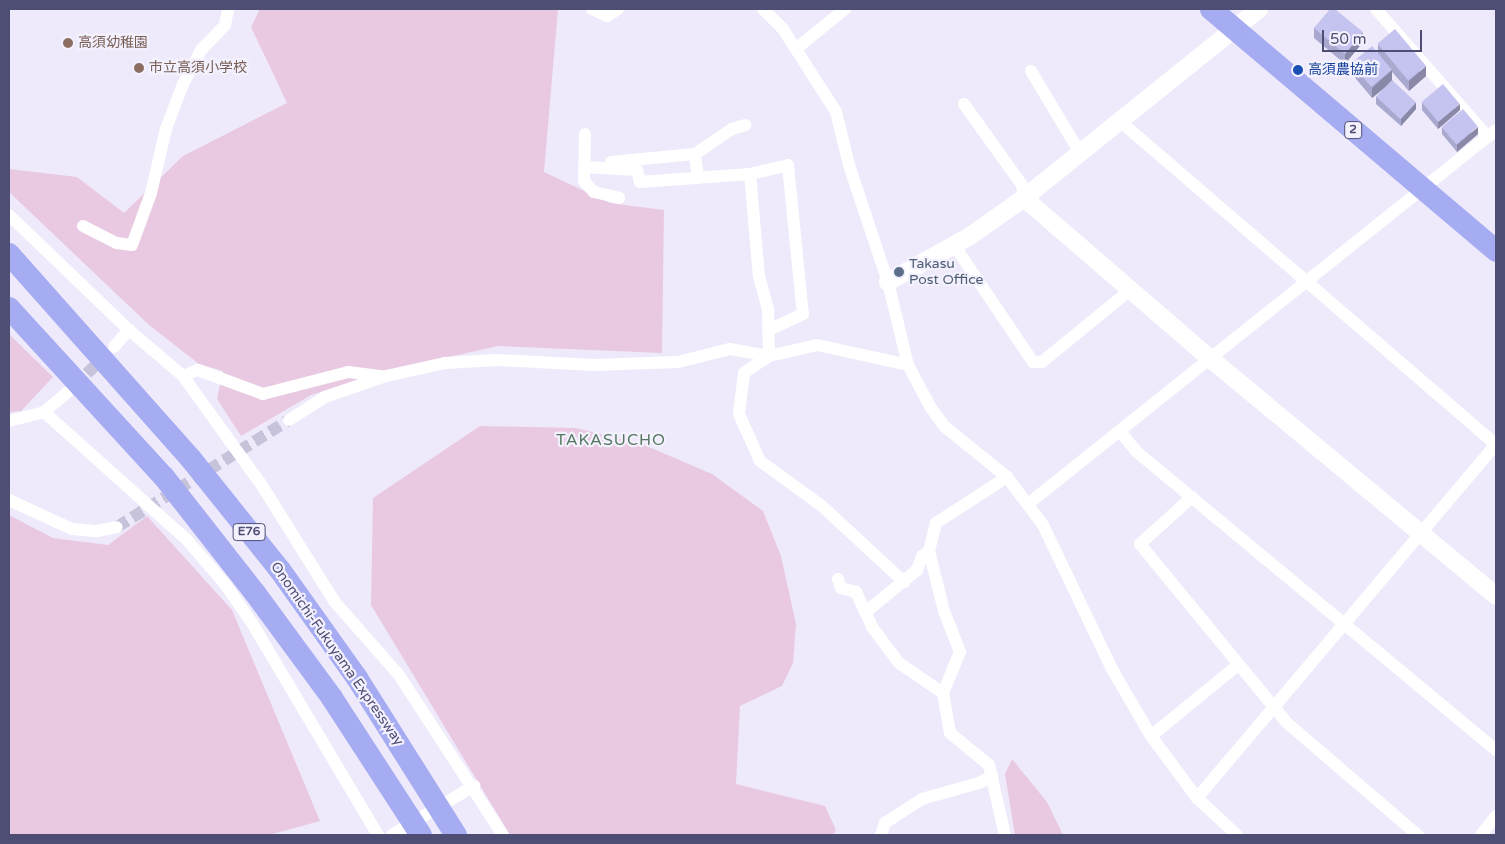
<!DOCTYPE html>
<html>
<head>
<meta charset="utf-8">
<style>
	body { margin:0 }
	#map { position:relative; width:1505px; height:844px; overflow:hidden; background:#efeafb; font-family:"Varela Round","Noto Sans JP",sans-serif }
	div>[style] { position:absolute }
	.green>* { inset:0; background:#e9c9e1 }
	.street-tunnel>* { height:12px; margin-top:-6px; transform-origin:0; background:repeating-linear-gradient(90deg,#c7c3da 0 12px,transparent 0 18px) }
	.street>* { height:12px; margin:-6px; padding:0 6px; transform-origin:6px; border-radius:6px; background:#fff }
	.secondary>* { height:18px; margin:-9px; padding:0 9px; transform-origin:9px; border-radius:9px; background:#fff }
	.highway>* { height:22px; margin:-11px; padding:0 11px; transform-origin:11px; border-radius:11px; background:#a5acf1 }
	.wall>* { inset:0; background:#a9a8ce }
	.shaded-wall>* { inset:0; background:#8a88a7 }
	.building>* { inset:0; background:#c5c3ef; transform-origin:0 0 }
	.dots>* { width:14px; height:14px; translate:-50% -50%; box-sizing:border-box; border:2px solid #f4f1fe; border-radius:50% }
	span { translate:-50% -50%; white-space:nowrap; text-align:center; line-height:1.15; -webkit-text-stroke:4.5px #f4f1fe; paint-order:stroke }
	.shield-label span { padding:1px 4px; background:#f4f1fe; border:1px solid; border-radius:4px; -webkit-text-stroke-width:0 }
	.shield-label { font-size:12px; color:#4e4e75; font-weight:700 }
	.education-label { font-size:14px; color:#785e54 }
	.left { translate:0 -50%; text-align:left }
	.transit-label { font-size:14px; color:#164399 }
	.service-label { font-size:14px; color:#4e5e75 }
	.street-label { font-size:14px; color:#4e4e75 }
	.quarter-label { font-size:16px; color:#54765f; letter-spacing:1px }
	.frame { position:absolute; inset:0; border:10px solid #4e4e75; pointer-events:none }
	.scale { position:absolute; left:1322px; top:30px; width:100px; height:22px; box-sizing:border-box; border:2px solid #4e4e75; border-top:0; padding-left:6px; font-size:15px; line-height:18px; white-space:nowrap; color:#4e4e75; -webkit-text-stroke:4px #f4f1fe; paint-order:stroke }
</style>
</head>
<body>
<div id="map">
	<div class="green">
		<div style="clip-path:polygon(260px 9px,558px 9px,544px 172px,610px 203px,664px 210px,662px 353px,498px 346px,387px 371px,311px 395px,241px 436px,217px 399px,223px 371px,199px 364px,149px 325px,9px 192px,9px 169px,77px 177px,124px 213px,183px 156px,287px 103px,251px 27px)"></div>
		<div style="clip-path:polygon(9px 334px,53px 377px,21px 411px,9px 412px)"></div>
		<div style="clip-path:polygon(480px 426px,576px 428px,642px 444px,712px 474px,763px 511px,781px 556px,796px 624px,793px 663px,782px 686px,740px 706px,736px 784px,825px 806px,836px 830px,833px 835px,510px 835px,371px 605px,373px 498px)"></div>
		<div style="clip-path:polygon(9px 515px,53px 538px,108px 545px,147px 516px,232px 610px,320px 821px,269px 835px,9px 835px)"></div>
		<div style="clip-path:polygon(1012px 759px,1047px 802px,1063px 835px,1015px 835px,1005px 774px)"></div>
	</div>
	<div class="street-tunnel">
		<div style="left:74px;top:386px;width:45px;rotate:-44.1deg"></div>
		<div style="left:117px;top:527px;width:203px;rotate:-31.9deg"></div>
	</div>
	<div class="street">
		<div style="left:592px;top:9px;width:17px;rotate:25deg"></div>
		<div style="left:607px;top:16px;width:13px;rotate:-32deg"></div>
		<div style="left:763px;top:9px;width:28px;rotate:45deg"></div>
		<div style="left:783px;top:29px;width:98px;rotate:57.4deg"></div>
		<div style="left:836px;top:112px;width:55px;rotate:76.2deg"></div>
		<div style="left:849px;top:165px;width:123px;rotate:71.6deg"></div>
		<div style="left:888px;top:282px;width:85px;rotate:76.5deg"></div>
		<div style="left:908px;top:365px;width:49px;rotate:61.9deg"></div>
		<div style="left:931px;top:408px;width:22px;rotate:54deg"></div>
		<div style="left:944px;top:426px;width:81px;rotate:39deg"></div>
		<div style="left:1007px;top:477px;width:60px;rotate:53.1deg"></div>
		<div style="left:1043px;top:525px;width:160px;rotate:64.4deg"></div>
		<div style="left:1112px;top:669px;width:78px;rotate:59.8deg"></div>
		<div style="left:1151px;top:736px;width:77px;rotate:53.4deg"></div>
		<div style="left:1197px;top:798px;width:54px;rotate:42.8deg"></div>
		<div style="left:1376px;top:9px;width:170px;rotate:48.8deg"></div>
		<div style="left:797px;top:48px;width:62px;rotate:-39.1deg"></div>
		<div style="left:1031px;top:71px;width:96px;rotate:59.1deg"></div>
		<div style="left:964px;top:104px;width:100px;rotate:54.4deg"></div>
		<div style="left:1022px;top:185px;width:13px;rotate:81deg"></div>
		<div style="left:1121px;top:122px;width:494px;rotate:40.7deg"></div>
		<div style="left:585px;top:134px;width:47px;rotate:91.2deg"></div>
		<div style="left:584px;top:181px;width:15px;rotate:48deg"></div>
		<div style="left:594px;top:192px;width:26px;rotate:13deg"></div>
		<div style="left:695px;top:154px;width:24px;rotate:83deg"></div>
		<div style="left:611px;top:162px;width:84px;rotate:-5.4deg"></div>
		<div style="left:695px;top:154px;width:45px;rotate:-34deg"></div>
		<div style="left:732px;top:129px;width:14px;rotate:-17deg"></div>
		<div style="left:585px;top:167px;width:52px;rotate:3.3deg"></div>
		<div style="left:637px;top:170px;width:12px;rotate:76deg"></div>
		<div style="left:640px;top:182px;width:110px;rotate:-4.2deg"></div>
		<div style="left:750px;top:174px;width:39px;rotate:-13deg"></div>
		<div style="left:788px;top:165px;width:150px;rotate:84.3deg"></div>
		<div style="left:803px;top:314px;width:38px;rotate:155deg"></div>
		<div style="left:750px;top:174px;width:102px;rotate:85deg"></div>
		<div style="left:759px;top:276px;width:34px;rotate:75deg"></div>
		<div style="left:768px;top:309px;width:47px;rotate:88.8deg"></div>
		<div style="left:769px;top:356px;width:30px;rotate:146deg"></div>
		<div style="left:744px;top:373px;width:41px;rotate:97deg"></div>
		<div style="left:739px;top:414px;width:51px;rotate:65.9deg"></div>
		<div style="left:760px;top:461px;width:77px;rotate:36deg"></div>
		<div style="left:822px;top:506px;width:112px;rotate:42.8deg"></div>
		<div style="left:9px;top:215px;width:166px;rotate:43.8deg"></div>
		<div style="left:83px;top:226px;width:38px;rotate:27deg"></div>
		<div style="left:117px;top:243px;width:15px;rotate:8deg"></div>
		<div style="left:132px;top:245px;width:55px;rotate:-69.9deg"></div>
		<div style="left:151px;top:193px;width:66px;rotate:-76.8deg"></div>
		<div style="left:166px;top:129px;width:48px;rotate:-69.3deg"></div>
		<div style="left:183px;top:84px;width:40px;rotate:-62deg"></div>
		<div style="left:202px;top:49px;width:33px;rotate:-46deg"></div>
		<div style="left:225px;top:25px;width:16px;rotate:-79deg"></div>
		<div style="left:954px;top:245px;width:141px;rotate:56deg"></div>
		<div style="left:1033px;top:362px;width:9px"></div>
		<div style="left:1042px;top:362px;width:114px;rotate:-39.3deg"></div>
		<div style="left:114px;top:347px;width:23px;rotate:-49deg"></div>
		<div style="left:129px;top:330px;width:71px;rotate:40.4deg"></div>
		<div style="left:183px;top:376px;width:133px;rotate:54.2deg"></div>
		<div style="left:261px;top:484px;width:138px;rotate:58deg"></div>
		<div style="left:334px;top:601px;width:98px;rotate:48.7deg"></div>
		<div style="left:399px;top:675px;width:191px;rotate:57deg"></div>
		<div style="left:183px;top:376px;width:16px;rotate:-22deg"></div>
		<div style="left:198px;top:370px;width:69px;rotate:20.3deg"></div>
		<div style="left:263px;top:394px;width:88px;rotate:-14.5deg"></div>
		<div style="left:348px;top:372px;width:34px;rotate:7deg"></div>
		<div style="left:44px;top:412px;width:192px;rotate:41.8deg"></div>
		<div style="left:187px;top:540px;width:58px;rotate:49.2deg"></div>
		<div style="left:225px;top:584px;width:47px;rotate:55.3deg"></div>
		<div style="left:252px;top:623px;width:247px;rotate:59.3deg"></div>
		<div style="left:289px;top:420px;width:43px;rotate:-32.6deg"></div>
		<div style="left:325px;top:397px;width:65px;rotate:-19deg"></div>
		<div style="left:386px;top:376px;width:60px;rotate:-12.4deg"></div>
		<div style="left:445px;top:363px;width:52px;rotate:-3.3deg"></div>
		<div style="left:497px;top:360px;width:97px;rotate:3deg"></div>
		<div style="left:594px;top:365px;width:84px;rotate:-2deg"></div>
		<div style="left:678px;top:362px;width:54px;rotate:-14deg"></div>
		<div style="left:730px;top:349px;width:40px;rotate:10deg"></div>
		<div style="left:769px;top:356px;width:49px;rotate:-12.9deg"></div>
		<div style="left:817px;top:345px;width:93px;rotate:12.4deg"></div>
		<div style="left:9px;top:421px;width:36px;rotate:-14deg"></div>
		<div style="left:44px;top:412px;width:30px;rotate:-40deg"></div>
		<div style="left:1121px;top:433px;width:25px;rotate:50deg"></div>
		<div style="left:1137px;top:452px;width:467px;rotate:39.7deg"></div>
		<div style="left:1192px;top:497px;width:70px;rotate:137.9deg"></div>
		<div style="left:1140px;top:544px;width:230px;rotate:50.6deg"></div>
		<div style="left:1286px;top:722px;width:174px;rotate:40.6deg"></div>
		<div style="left:9px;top:500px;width:69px;rotate:24.7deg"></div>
		<div style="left:72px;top:529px;width:25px;rotate:5deg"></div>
		<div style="left:97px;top:531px;width:20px;rotate:-11deg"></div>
		<div style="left:1028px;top:504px;width:599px;rotate:-38.63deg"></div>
		<div style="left:838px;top:579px;width:9px;rotate:72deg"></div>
		<div style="left:841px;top:588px;width:16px;rotate:15deg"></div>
		<div style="left:856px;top:592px;width:38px;rotate:65deg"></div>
		<div style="left:872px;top:627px;width:45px;rotate:53.1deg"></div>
		<div style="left:899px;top:663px;width:53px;rotate:34.3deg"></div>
		<div style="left:867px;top:611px;width:65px;rotate:-39.4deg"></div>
		<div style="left:917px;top:570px;width:15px;rotate:-70deg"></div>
		<div style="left:922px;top:556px;width:9px;rotate:-36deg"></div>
		<div style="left:1151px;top:736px;width:112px;rotate:-39.2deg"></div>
		<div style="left:1197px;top:798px;width:463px;rotate:-49.8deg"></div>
		<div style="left:392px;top:835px;width:96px;rotate:-30.9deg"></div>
		<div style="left:881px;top:835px;width:13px;rotate:-72deg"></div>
		<div style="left:885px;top:823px;width:44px;rotate:-33deg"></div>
		<div style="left:922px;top:799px;width:59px;rotate:-15.7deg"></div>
		<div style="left:979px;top:783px;width:15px;rotate:-28deg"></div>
		<div style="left:1005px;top:835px;width:72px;rotate:-102.9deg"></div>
		<div style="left:989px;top:765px;width:50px;rotate:-140.6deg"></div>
		<div style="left:950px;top:733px;width:41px;rotate:-99.9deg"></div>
		<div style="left:943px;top:693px;width:44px;rotate:-67.5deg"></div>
		<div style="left:960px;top:652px;width:44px;rotate:-111.3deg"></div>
		<div style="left:944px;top:611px;width:62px;rotate:-104deg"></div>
		<div style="left:929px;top:551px;width:29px;rotate:-76deg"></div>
		<div style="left:936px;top:523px;width:85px;rotate:-32.9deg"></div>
		<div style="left:1481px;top:835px;width:24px;rotate:-52deg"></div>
	</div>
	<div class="secondary">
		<div style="left:1024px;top:198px;width:248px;rotate:40.8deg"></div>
		<div style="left:1212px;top:360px;width:369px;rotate:39.7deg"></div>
		<div style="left:888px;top:282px;width:94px;rotate:-29.3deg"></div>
		<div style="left:970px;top:236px;width:66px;rotate:-35.1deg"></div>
		<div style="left:1024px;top:198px;width:302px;rotate:-38.8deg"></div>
	</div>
	<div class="highway">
		<div style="left:1211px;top:9px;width:374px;rotate:40.3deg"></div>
		<div style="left:9px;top:254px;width:274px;rotate:48.4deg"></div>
		<div style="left:191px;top:459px;width:142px;rotate:51.3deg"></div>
		<div style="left:280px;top:570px;width:133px;rotate:54.5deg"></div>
		<div style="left:357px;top:678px;width:186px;rotate:57.8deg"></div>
		<div style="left:9px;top:308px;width:229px;rotate:47.5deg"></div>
		<div style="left:164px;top:477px;width:147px;rotate:51.9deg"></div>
		<div style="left:255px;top:593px;width:130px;rotate:53.7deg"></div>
		<div style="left:332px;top:698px;width:163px;rotate:57deg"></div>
	</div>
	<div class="wall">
		<div style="clip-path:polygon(1314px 28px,1363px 42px,1345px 64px,1314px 38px)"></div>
		<div style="clip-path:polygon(1378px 44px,1426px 76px,1409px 91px,1392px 72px,1392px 80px,1416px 109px,1401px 126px,1376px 104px,1376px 97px,1386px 87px,1372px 98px,1351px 73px,1351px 63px,1378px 53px)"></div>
		<div style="clip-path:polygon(1422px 103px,1460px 110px,1438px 129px,1422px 110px)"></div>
		<div style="clip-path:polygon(1442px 127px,1478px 134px,1457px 152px,1442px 134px)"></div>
	</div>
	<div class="shaded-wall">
		<div style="clip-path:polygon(1363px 32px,1363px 42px,1345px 64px,1345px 54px)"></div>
		<div style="clip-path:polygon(1426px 66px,1426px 76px,1409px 91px,1409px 81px)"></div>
		<div style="clip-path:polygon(1392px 70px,1392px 81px,1372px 98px,1372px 88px)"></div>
		<div style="clip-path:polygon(1416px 102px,1416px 109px,1401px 126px,1401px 119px)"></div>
		<div style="clip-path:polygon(1460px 104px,1460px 110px,1438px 129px,1438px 122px)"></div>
		<div style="clip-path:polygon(1478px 127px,1478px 134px,1457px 152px,1457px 145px)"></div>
	</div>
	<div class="building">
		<div style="clip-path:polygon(1330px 9px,1335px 9px,1363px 32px,1345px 54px,1314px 28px)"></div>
		<div style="left:1395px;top:29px;width:48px;height:23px;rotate:50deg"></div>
		<div style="left:1372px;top:46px;width:31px;height:27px;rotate:50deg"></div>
		<div style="left:1392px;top:80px;width:33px;height:23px;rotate:43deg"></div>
		<div style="left:1443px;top:84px;width:26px;height:28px;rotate:50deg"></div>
		<div style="left:1463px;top:109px;width:23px;height:28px;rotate:50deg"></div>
	</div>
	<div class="dots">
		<div style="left:68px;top:43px;background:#8d6e63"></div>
		<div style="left:139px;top:68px;background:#8d6e63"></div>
		<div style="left:1298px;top:70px;background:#1a4fb4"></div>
		<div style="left:899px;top:272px;background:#5c6f8a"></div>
	</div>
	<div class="shield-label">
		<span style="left:1353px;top:130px">2</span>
		<span style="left:249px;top:532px">E76</span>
	</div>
	<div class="education-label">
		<span class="left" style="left:78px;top:43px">高須幼稚園</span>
		<span class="left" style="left:149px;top:68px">市立高須小学校</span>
	</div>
	<div class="transit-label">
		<span class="left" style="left:1308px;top:70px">高須農協前</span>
	</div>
	<div class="service-label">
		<span class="left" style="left:909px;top:272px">Takasu<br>Post Office</span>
	</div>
	<div class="street-label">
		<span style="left:337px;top:654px;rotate:55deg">Onomichi-Fukuyama Expressway</span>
	</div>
	<div class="quarter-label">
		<span style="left:611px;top:440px">TAKASUCHO</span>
	</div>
	<div class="frame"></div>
	<div class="scale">50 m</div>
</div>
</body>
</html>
